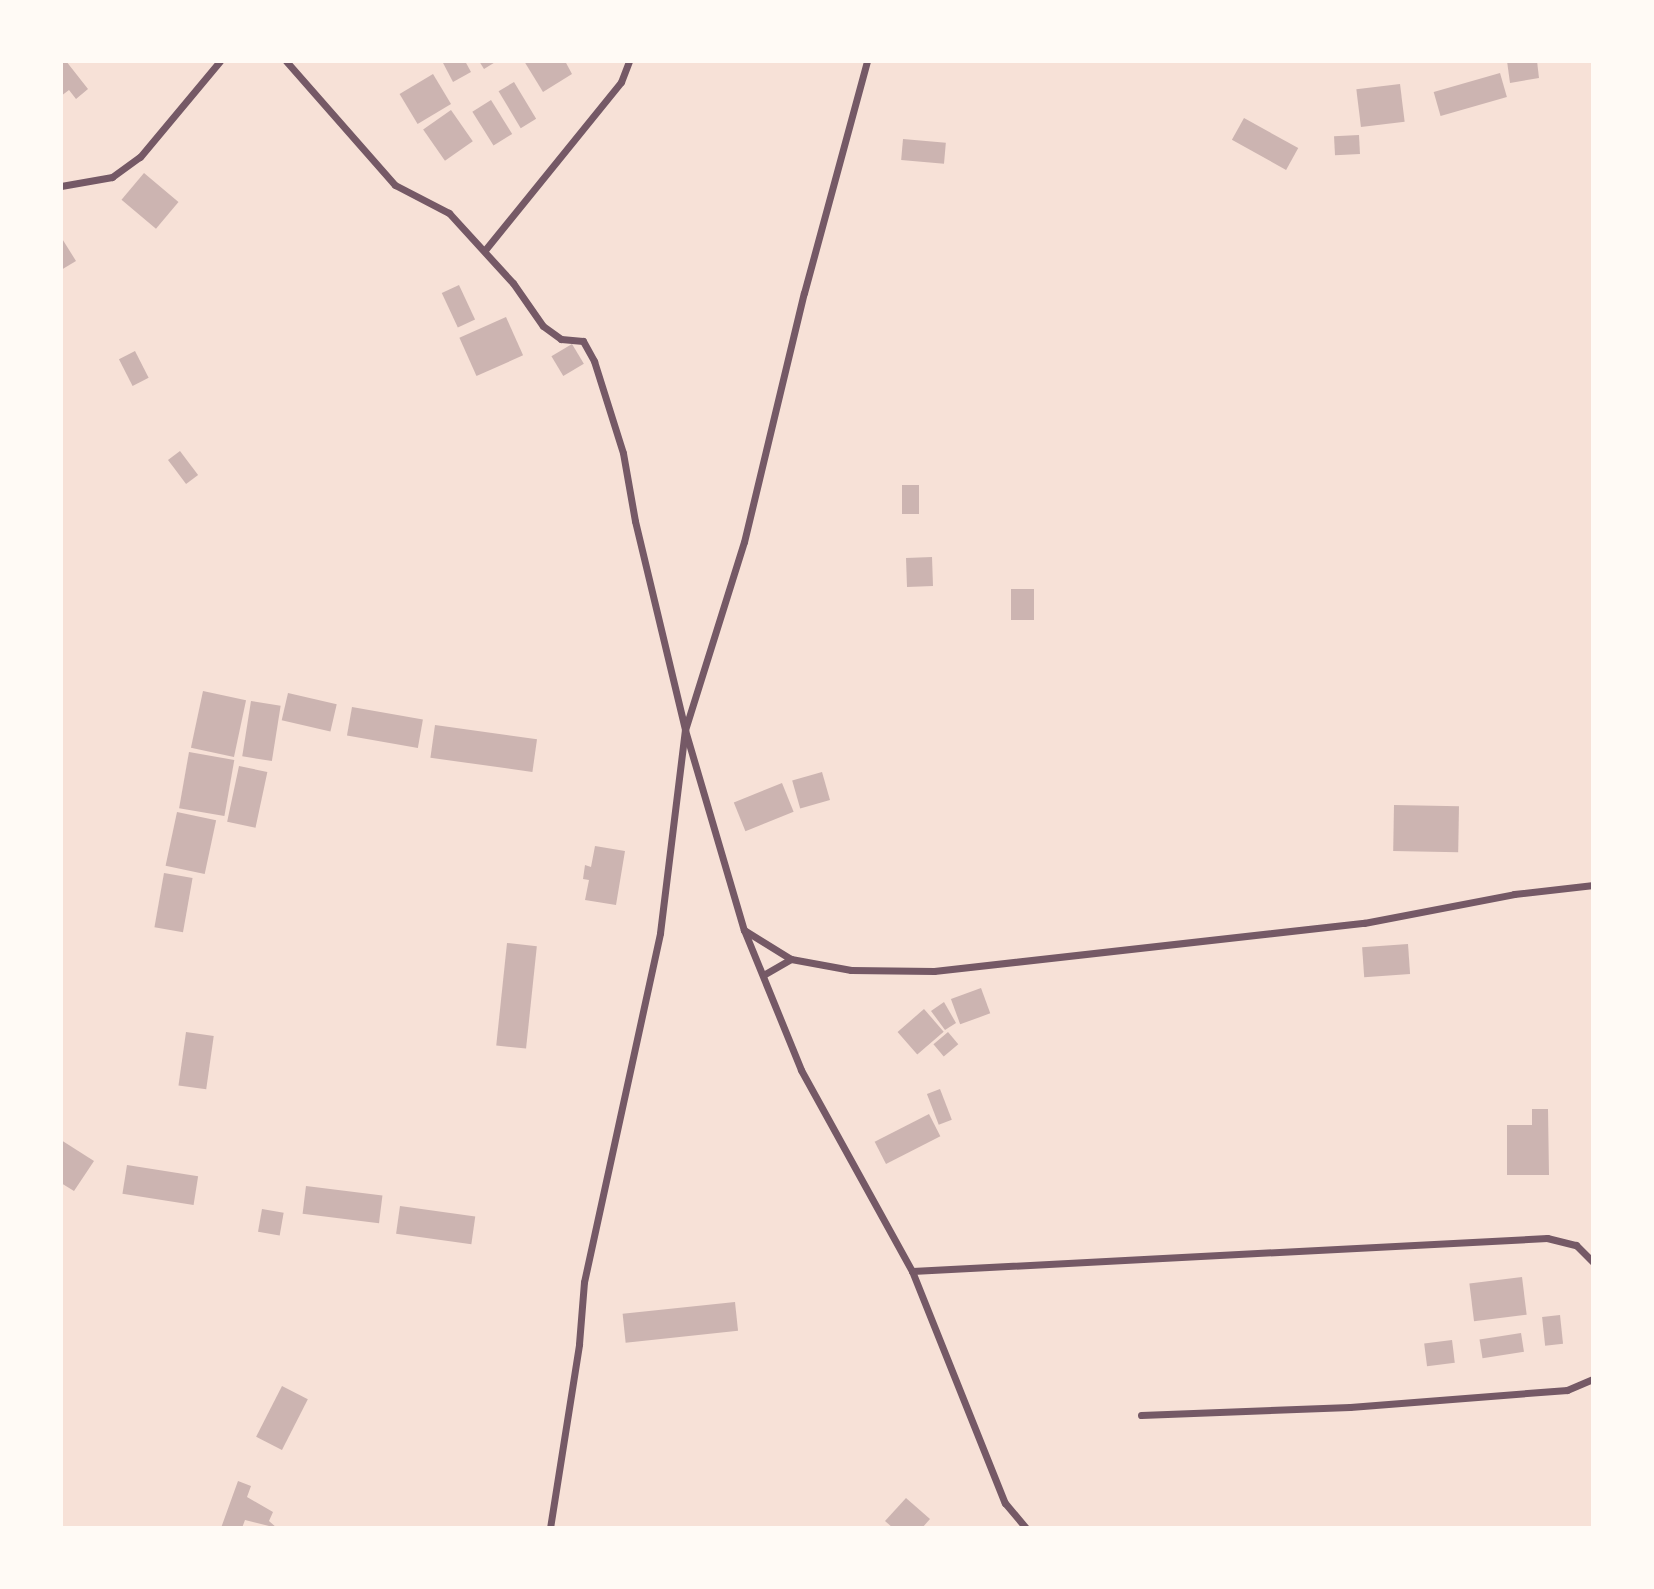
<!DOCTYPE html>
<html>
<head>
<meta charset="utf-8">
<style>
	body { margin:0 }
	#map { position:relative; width:1654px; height:1589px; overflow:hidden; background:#f7e1d7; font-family:"Open Sans",sans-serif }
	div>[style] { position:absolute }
	.building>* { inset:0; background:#ccb4b1; transform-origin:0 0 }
	.minor>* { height:7px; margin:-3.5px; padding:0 3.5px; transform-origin:3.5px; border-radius:3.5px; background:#755966 }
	span { translate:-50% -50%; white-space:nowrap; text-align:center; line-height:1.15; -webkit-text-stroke:5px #fffaf5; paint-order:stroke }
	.frame { position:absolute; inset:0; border:63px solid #fffaf5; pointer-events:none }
</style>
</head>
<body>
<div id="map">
	<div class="building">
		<div style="clip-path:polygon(61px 61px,66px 61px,88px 89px,76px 99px,69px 90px,61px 96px)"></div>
		<div style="clip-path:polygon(442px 61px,465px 61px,471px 72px,453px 82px)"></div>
		<div style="clip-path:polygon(479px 61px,497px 61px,484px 69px)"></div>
		<div style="clip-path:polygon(524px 61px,565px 61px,572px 74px,543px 92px)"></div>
		<div style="clip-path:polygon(1507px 61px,1537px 61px,1539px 78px,1510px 83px)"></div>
		<div style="left:1500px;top:73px;width:25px;height:69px;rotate:74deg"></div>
		<div style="left:433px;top:74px;width:35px;height:39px;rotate:59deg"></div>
		<div style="left:514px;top:82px;width:43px;height:18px;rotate:59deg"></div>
		<div style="left:1400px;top:84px;width:38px;height:44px;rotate:83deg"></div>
		<div style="left:491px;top:100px;width:40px;height:22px;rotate:58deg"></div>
		<div style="left:451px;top:110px;width:38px;height:34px;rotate:55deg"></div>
		<div style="left:1244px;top:118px;width:62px;height:25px;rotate:29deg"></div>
		<div style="left:1359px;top:135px;width:19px;height:25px;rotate:87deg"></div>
		<div style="left:903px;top:139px;width:43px;height:21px;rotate:5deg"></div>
		<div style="left:144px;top:173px;width:45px;height:35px;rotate:40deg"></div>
		<div style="clip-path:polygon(61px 237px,76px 261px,61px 270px)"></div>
		<div style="left:459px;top:285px;width:38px;height:19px;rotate:65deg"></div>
		<div style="left:506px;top:317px;width:42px;height:51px;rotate:66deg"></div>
		<div style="left:572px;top:344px;width:23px;height:24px;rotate:59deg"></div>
		<div style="left:135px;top:351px;width:30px;height:18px;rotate:63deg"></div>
		<div style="left:180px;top:451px;width:30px;height:15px;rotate:53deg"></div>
		<div style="left:902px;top:485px;width:17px;height:29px"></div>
		<div style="left:932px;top:557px;width:29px;height:26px;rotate:88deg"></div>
		<div style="left:1011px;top:589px;width:23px;height:31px"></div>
		<div style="left:203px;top:691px;width:44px;height:58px;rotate:12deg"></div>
		<div style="left:288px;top:693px;width:50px;height:28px;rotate:13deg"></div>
		<div style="left:251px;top:701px;width:30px;height:56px;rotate:9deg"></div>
		<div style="left:352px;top:707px;width:72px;height:29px;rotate:10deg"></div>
		<div style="left:435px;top:725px;width:103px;height:33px;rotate:8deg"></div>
		<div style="left:189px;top:752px;width:46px;height:57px;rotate:10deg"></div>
		<div style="left:239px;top:766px;width:29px;height:57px;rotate:12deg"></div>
		<div style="left:822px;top:772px;width:29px;height:31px;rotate:74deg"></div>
		<div style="left:782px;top:783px;width:31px;height:52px;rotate:68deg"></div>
		<div style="left:1394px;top:805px;width:65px;height:46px;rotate:1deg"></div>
		<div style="left:177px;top:812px;width:40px;height:55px;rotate:12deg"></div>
		<div style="clip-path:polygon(595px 846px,625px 851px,616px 905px,585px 900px,589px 880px,583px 879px,585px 865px,591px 867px)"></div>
		<div style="left:164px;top:873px;width:29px;height:55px;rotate:10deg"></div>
		<div style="left:507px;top:943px;width:30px;height:103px;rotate:6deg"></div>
		<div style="left:1408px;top:944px;width:30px;height:46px;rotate:86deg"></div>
		<div style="left:981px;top:988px;width:27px;height:32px;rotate:70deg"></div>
		<div style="clip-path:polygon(944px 1002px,956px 1023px,945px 1030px,931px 1011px)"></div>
		<div style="left:924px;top:1009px;width:30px;height:35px;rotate:49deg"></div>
		<div style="left:186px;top:1032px;width:28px;height:54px;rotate:8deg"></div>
		<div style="left:948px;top:1032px;width:16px;height:19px;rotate:50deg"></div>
		<div style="left:940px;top:1089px;width:33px;height:14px;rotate:69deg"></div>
		<div style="clip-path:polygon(1532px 1109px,1548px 1109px,1549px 1175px,1507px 1175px,1507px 1125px,1532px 1125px)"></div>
		<div style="left:929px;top:1114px;width:25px;height:61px;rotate:63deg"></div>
		<div style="clip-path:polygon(61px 1140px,94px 1161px,74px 1191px,61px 1183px)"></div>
		<div style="left:127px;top:1165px;width:72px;height:29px;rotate:9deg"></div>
		<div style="left:306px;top:1186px;width:77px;height:28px;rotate:7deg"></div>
		<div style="left:400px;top:1206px;width:76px;height:28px;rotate:8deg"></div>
		<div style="left:262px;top:1209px;width:22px;height:23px;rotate:10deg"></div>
		<div style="left:1522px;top:1277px;width:38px;height:53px;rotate:83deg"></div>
		<div style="left:735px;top:1302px;width:29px;height:113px;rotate:84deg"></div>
		<div style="left:1560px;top:1315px;width:29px;height:18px;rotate:84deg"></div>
		<div style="left:1521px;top:1333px;width:19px;height:42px;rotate:81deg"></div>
		<div style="left:1452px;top:1340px;width:23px;height:28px;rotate:83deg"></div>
		<div style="left:282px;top:1386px;width:29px;height:57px;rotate:27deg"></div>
		<div style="clip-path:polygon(238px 1481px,251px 1486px,247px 1497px,273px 1512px,269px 1521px,277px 1528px,245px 1520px,242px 1528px,221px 1528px)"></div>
		<div style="clip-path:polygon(906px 1498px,930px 1519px,922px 1528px,893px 1528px,885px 1521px)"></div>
	</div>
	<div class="minor">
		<div style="left:286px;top:61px;width:165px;rotate:48.7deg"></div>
		<div style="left:395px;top:185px;width:61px;rotate:27.4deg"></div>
		<div style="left:449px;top:213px;width:95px;rotate:47.6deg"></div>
		<div style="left:513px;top:283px;width:52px;rotate:55.1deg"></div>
		<div style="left:543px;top:326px;width:22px;rotate:36deg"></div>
		<div style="left:561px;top:339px;width:22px;rotate:5deg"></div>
		<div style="left:583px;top:341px;width:23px;rotate:61deg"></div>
		<div style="left:594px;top:361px;width:96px;rotate:72.5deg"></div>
		<div style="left:623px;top:453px;width:69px;rotate:80deg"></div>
		<div style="left:635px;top:521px;width:215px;rotate:76.5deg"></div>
		<div style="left:685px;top:730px;width:209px;rotate:73.6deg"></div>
		<div style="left:744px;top:930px;width:151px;rotate:67.8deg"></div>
		<div style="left:801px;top:1070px;width:230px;rotate:61.1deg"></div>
		<div style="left:912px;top:1271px;width:250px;rotate:68.2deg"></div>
		<div style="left:1005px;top:1503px;width:33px;rotate:50deg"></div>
		<div style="left:61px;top:186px;width:52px;rotate:-10deg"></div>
		<div style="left:112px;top:177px;width:34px;rotate:-36deg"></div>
		<div style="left:140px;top:157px;width:125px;rotate:-50.2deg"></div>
		<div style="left:485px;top:250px;width:216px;rotate:-51deg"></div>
		<div style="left:621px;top:82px;width:22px;rotate:-69deg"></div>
		<div style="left:744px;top:930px;width:55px;rotate:31.7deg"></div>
		<div style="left:791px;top:959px;width:61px;rotate:10.4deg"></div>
		<div style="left:851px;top:970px;width:83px;rotate:0.7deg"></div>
		<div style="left:934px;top:971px;width:433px;rotate:-6.4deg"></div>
		<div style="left:1364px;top:923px;width:153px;rotate:-10.9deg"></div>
		<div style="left:1514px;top:894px;width:80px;rotate:-6.5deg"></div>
		<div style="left:765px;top:974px;width:30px;rotate:-30deg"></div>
		<div style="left:912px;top:1271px;width:636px;rotate:-2.97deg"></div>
		<div style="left:1547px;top:1238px;width:30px;rotate:14deg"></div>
		<div style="left:1576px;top:1245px;width:24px;rotate:45deg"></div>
		<div style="left:1141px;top:1415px;width:209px;rotate:-2.2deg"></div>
		<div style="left:1350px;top:1407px;width:218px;rotate:-4.5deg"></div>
		<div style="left:1567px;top:1390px;width:28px;rotate:-23deg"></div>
		<div style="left:550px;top:1528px;width:186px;rotate:-81deg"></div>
		<div style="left:579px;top:1344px;width:62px;rotate:-85.4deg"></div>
		<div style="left:584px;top:1282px;width:357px;rotate:-77.7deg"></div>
		<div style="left:660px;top:933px;width:205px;rotate:-83deg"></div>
		<div style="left:685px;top:730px;width:197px;rotate:-72.6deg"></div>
		<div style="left:744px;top:542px;width:256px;rotate:-76.5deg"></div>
		<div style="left:804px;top:293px;width:240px;rotate:-74.8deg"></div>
	</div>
	<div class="frame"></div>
</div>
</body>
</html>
